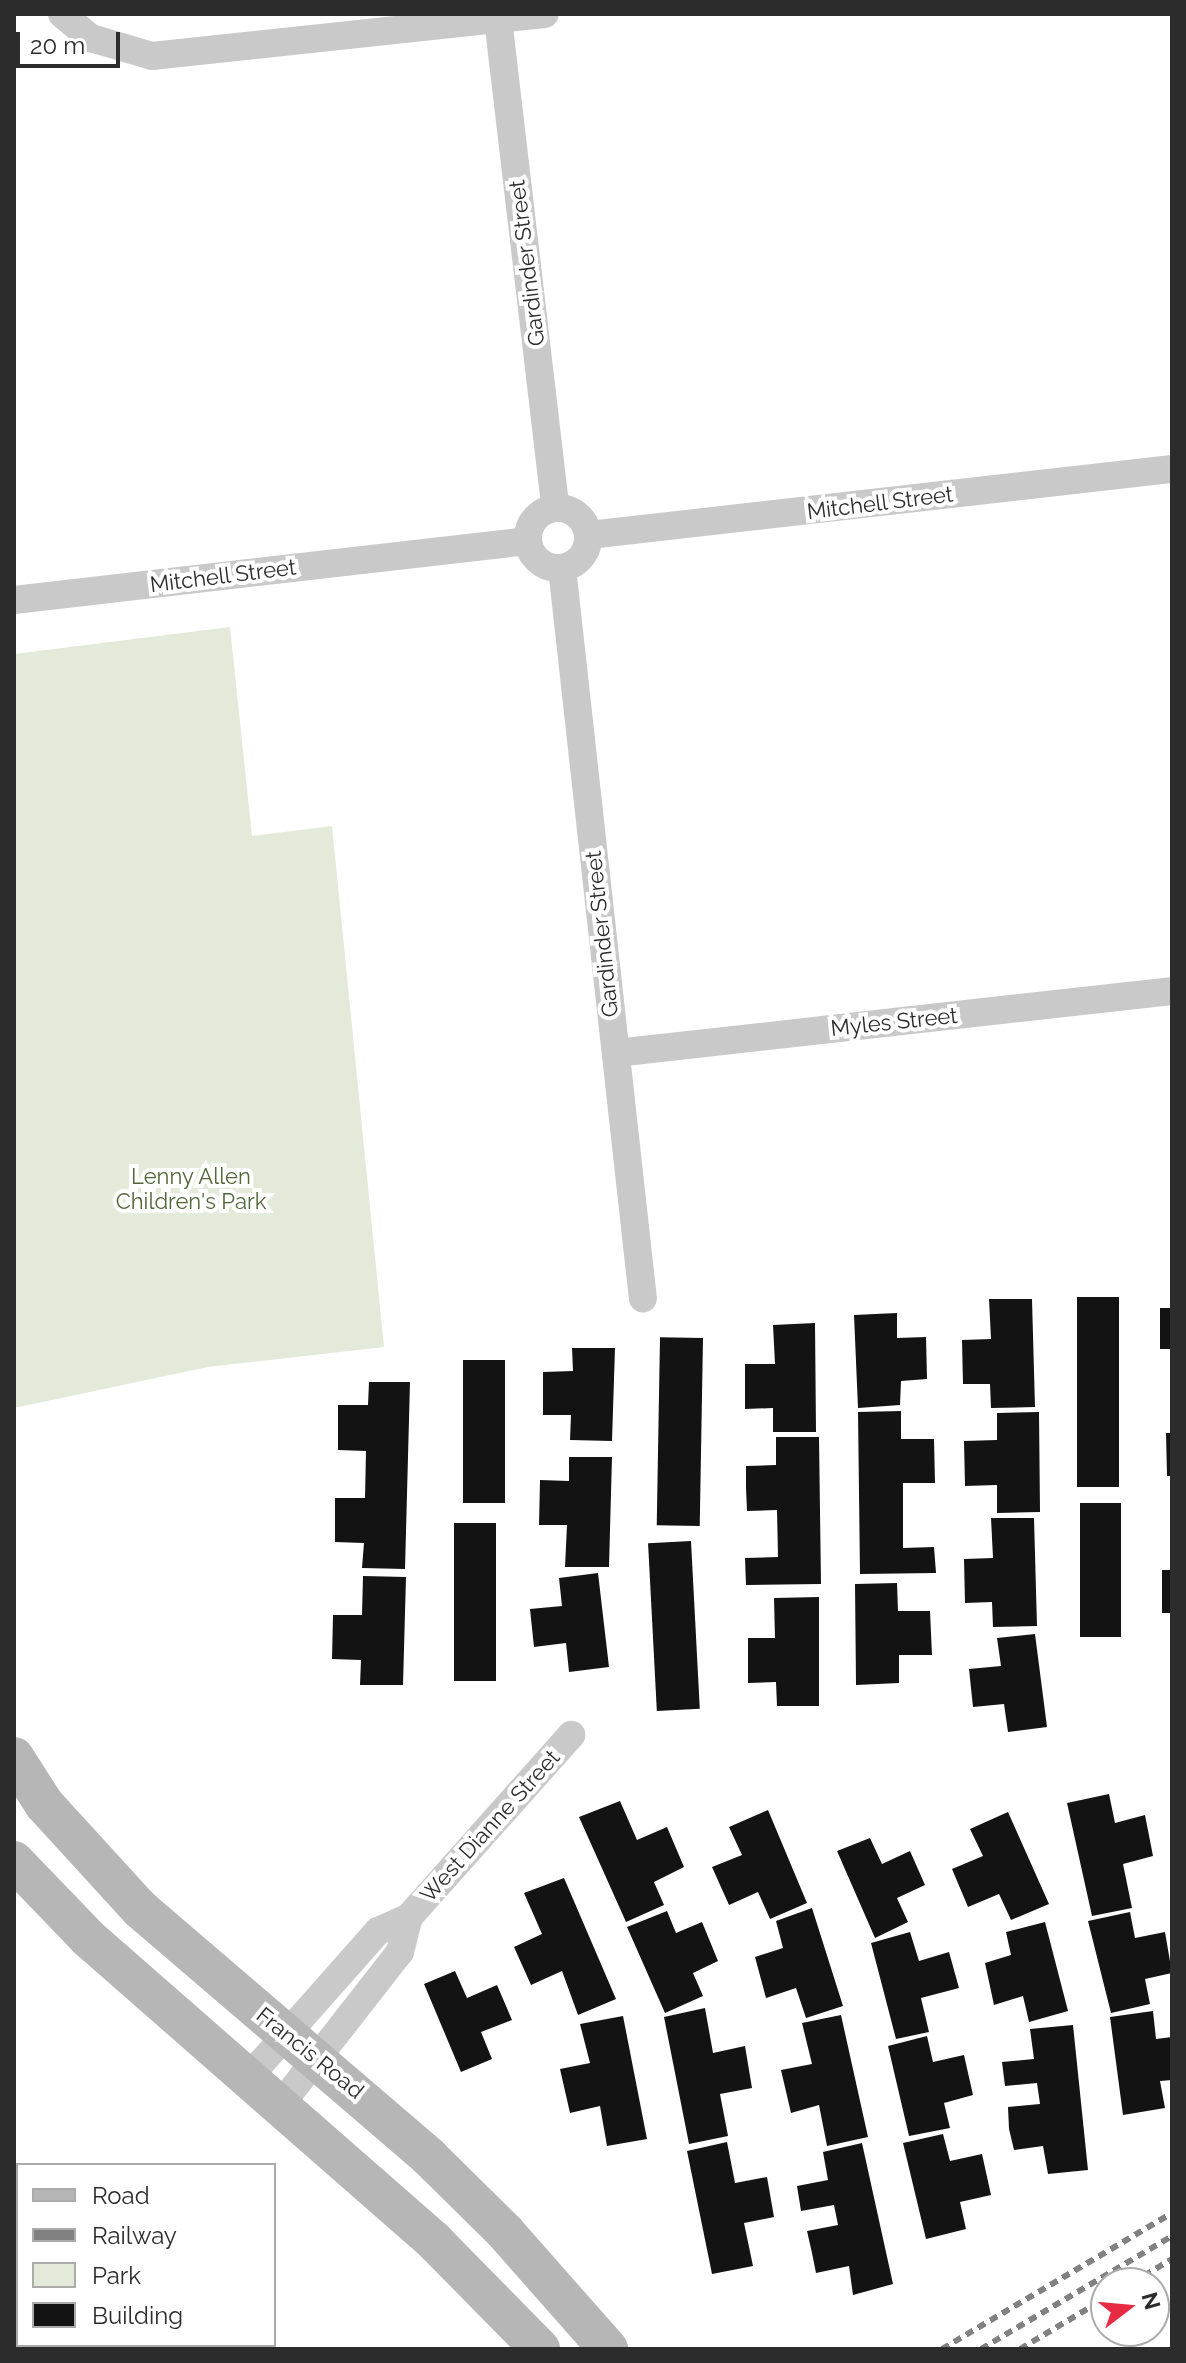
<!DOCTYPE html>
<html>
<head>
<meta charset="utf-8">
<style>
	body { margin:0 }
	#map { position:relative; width:1186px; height:2363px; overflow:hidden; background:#fff; font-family:Raleway,sans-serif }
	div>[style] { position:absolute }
	.green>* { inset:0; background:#e3ead9 }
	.building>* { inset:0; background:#131313; transform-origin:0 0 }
	.street>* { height:28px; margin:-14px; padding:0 14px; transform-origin:14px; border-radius:14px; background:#c9c9c9 }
	.street>.ring { margin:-14px; padding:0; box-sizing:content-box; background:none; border:28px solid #c9c9c9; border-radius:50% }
	.secondary>* { height:40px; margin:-20px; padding:0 20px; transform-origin:20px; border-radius:20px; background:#b6b6b6 }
	.rail>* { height:6px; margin-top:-3px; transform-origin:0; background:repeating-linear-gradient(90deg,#818181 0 8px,transparent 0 14px) }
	span { translate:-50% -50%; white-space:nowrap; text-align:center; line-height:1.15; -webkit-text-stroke:8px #fff; paint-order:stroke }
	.street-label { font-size:22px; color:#2c2c2c }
	.park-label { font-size:22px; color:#52683a }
	.frame { position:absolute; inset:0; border:16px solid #2c2c2c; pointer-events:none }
	.legend { position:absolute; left:16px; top:2163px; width:260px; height:184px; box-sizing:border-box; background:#fff; border:2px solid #ababab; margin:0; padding:10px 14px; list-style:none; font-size:24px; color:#2c2c2c }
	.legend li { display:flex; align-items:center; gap:16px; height:40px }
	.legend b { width:40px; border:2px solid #ababab }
	.north { position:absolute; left:1090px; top:2267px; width:80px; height:80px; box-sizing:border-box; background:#fff; border:2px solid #ababab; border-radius:50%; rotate:74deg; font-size:22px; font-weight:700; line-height:32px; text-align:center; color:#2c2c2c }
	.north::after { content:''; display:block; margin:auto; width:28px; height:36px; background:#e62b43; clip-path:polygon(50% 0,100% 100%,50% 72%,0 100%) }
	.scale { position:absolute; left:16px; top:32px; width:104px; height:36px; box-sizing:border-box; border:4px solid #2c2c2c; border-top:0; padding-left:10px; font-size:24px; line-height:28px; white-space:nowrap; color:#2c2c2c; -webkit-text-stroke:6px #fff; paint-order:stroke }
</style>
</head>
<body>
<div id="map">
	<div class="green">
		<div style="clip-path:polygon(230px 627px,252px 836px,332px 826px,384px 1347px,208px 1367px,14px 1408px,14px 654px)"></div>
	</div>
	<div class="building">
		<div style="left:1077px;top:1297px;width:42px;height:190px"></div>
		<div style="clip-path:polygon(989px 1299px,1032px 1299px,1035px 1407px,991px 1408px,990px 1384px,963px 1384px,962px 1340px,991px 1339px)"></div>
		<div style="left:1160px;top:1308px;width:12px;height:41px"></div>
		<div style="clip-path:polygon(897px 1313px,897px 1338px,926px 1337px,927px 1379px,901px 1381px,900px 1405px,858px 1408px,854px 1315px)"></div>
		<div style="clip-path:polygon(815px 1323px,816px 1432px,773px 1432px,773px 1408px,745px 1409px,745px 1364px,775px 1364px,773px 1325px)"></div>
		<div style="left:703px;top:1338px;width:188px;height:43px;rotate:91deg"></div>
		<div style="clip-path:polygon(572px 1348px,615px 1348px,612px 1441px,570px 1440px,571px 1415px,543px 1415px,543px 1372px,573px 1371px)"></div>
		<div style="left:463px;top:1360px;width:42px;height:143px"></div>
		<div style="clip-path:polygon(369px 1382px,410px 1382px,405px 1569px,362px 1568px,364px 1543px,335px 1542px,335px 1498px,365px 1498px,366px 1451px,338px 1450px,338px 1405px,368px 1405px)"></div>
		<div style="clip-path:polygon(901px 1411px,901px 1439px,934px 1439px,935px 1483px,903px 1483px,903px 1548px,934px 1547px,936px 1573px,860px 1574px,858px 1412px)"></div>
		<div style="clip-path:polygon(1039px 1412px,1040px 1512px,997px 1513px,997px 1485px,965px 1486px,964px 1441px,997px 1440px,997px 1413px)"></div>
		<div style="clip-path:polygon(1166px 1433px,1172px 1433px,1172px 1476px,1167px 1476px)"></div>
		<div style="clip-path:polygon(776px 1437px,819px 1437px,821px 1584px,746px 1585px,745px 1558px,778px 1557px,777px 1510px,747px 1511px,746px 1488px,746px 1466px,776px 1465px)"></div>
		<div style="clip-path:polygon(569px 1457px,612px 1457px,609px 1567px,565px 1567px,567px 1525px,539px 1525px,540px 1480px,569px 1481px)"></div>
		<div style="left:1080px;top:1503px;width:41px;height:134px"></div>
		<div style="clip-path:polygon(991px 1518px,1034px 1518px,1037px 1626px,993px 1627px,992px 1602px,965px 1603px,964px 1559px,993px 1558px)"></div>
		<div style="left:454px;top:1523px;width:42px;height:158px"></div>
		<div style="left:691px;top:1541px;width:168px;height:43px;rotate:87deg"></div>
		<div style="left:1162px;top:1570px;width:10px;height:43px"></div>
		<div style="clip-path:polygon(598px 1573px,609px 1667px,569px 1672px,566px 1643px,534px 1647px,530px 1609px,562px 1606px,559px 1578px)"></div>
		<div style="clip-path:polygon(363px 1576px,406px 1577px,403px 1685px,360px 1685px,361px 1660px,332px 1659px,333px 1615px,362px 1615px)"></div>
		<div style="clip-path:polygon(897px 1583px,898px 1611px,930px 1611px,932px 1655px,899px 1655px,899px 1683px,856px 1685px,855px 1584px)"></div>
		<div style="clip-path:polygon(819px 1597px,819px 1706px,777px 1706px,776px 1682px,748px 1683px,748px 1638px,775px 1638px,774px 1598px)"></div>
		<div style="clip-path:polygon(1035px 1634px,1047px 1727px,1008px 1732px,1004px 1704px,973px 1707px,969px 1669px,1001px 1666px,997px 1638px)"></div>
		<div style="clip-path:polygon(1109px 1794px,1115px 1823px,1145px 1815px,1153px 1856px,1123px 1864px,1132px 1908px,1092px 1916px,1067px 1803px)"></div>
		<div style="clip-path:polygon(620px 1801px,637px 1840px,667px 1827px,684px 1867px,654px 1882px,664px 1905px,626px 1922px,579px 1817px)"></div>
		<div style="clip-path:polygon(768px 1810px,807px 1903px,770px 1919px,758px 1892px,729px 1905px,712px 1867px,742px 1855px,729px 1827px)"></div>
		<div style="clip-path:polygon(1008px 1812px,1049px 1904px,1011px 1920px,999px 1894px,968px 1907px,952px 1869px,983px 1856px,970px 1829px)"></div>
		<div style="clip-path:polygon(870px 1838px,882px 1864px,910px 1851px,925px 1885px,897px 1898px,908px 1922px,875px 1938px,837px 1851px)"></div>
		<div style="clip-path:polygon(564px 1878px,616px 1999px,578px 2015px,562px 1971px,531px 1985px,514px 1947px,542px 1934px,524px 1893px)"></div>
		<div style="clip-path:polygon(812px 1908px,843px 2006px,806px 2018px,796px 1988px,766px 1998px,755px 1957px,783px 1948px,776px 1921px)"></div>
		<div style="clip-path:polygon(667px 1911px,676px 1933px,702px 1922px,718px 1961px,693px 1973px,703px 1996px,665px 2013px,627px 1927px)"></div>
		<div style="clip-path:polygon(1130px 1912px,1135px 1938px,1165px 1932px,1172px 1973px,1145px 1979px,1150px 2004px,1111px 2013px,1088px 1921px)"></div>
		<div style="clip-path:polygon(1045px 1922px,1068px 2011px,1029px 2022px,1023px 1996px,994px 2005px,985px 1963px,1011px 1955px,1006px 1932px)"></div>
		<div style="clip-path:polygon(910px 1932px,919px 1961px,949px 1952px,959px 1988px,921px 1998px,929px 2032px,896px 2039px,871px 1943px)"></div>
		<div style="clip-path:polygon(455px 1971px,467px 1998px,497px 1985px,512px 2020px,481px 2032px,492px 2059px,461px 2072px,424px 1984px)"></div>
		<div style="clip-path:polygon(705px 2008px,713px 2053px,745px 2046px,752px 2088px,720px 2094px,728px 2136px,689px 2144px,664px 2017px)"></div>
		<div style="clip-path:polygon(1153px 2011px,1156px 2039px,1172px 2037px,1172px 2080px,1160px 2081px,1165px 2108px,1123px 2115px,1110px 2017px)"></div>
		<div style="clip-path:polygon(841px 2015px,868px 2137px,827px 2146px,819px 2105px,791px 2113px,781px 2070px,812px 2064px,802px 2023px)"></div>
		<div style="clip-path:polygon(623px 2016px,647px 2139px,607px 2146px,600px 2106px,570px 2113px,560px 2069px,590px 2063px,580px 2024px)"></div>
		<div style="clip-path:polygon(1073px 2025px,1088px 2170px,1048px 2174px,1043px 2146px,1014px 2150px,1009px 2129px,1008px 2107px,1040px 2104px,1037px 2083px,1005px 2086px,1002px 2062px,1034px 2059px,1030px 2029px)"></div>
		<div style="clip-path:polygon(927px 2036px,933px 2062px,964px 2055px,973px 2095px,944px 2103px,950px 2128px,909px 2136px,888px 2046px)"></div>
		<div style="clip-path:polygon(943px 2134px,950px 2161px,982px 2154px,991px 2195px,960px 2202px,966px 2229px,926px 2239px,903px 2143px)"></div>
		<div style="clip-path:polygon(727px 2142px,735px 2183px,767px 2177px,774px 2217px,744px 2223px,753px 2266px,712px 2274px,687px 2151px)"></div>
		<div style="clip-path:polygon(862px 2143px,893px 2284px,853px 2295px,849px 2266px,816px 2273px,812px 2253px,807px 2231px,838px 2225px,834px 2205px,801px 2211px,797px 2186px,828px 2180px,823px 2152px)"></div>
	</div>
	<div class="street">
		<div style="left:62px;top:14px;width:38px;rotate:40deg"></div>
		<div style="left:91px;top:38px;width:64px;rotate:16.4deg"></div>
		<div style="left:152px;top:56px;width:395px;rotate:-6.1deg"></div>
		<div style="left:498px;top:19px;width:491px;rotate:83.3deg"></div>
		<div class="ring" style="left:528px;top:508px;width:32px;height:32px"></div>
		<div style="left:589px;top:535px;width:587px;rotate:-6.46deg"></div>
		<div style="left:562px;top:568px;width:735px;rotate:83.68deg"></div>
		<div style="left:14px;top:600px;width:517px;rotate:-6.55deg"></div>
		<div style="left:616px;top:1053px;width:559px;rotate:-6.36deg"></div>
		<div style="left:247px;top:2079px;width:198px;rotate:-48.5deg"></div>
		<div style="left:378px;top:1931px;width:34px;rotate:-24deg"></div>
		<div style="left:278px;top:2108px;width:198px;rotate:-52deg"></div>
		<div style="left:400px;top:1952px;width:36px;rotate:-76deg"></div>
		<div style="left:409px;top:1917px;width:244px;rotate:-48.3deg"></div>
	</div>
	<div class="secondary">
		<div style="left:14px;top:1757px;width:56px;rotate:57.4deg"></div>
		<div style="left:44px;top:1804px;width:142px;rotate:47.6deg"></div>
		<div style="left:140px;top:1909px;width:381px;rotate:40.6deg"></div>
		<div style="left:429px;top:2157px;width:107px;rotate:44.6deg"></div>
		<div style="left:505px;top:2232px;width:156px;rotate:48.6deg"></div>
		<div style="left:14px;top:1861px;width:107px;rotate:46.1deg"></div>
		<div style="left:88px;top:1938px;width:461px;rotate:41.2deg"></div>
		<div style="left:435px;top:2242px;width:150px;rotate:45.5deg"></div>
	</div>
	<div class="rail">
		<div style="left:1132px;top:2283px;width:47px;rotate:-31deg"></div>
		<div style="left:942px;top:2349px;width:267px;rotate:-30.6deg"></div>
		<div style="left:981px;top:2349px;width:222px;rotate:-30.6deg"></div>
		<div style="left:1020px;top:2349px;width:100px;rotate:-30.7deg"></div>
	</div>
	<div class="street-label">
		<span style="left:527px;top:263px;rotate:-97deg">Gardinder Street</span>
		<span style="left:880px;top:503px;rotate:-7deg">Mitchell Street</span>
		<span style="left:223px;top:576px;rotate:-7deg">Mitchell Street</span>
		<span style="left:602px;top:934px;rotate:-96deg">Gardinder Street</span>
		<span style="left:894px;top:1022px;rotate:-6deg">Myles Street</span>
		<span style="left:490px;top:1826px;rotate:-48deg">West Dianne Street</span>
		<span style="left:310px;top:2053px;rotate:39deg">Francis Road</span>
	</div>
	<div class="park-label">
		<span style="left:191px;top:1189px">Lenny Allen<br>Children's Park</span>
	</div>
	<div class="frame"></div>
	<ul class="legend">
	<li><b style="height:10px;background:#b6b6b6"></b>Road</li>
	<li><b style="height:10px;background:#818181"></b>Railway</li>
	<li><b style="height:22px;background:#e3ead9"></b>Park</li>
	<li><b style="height:22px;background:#131313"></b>Building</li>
	</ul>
	<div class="north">N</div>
	<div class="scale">20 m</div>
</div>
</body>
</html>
